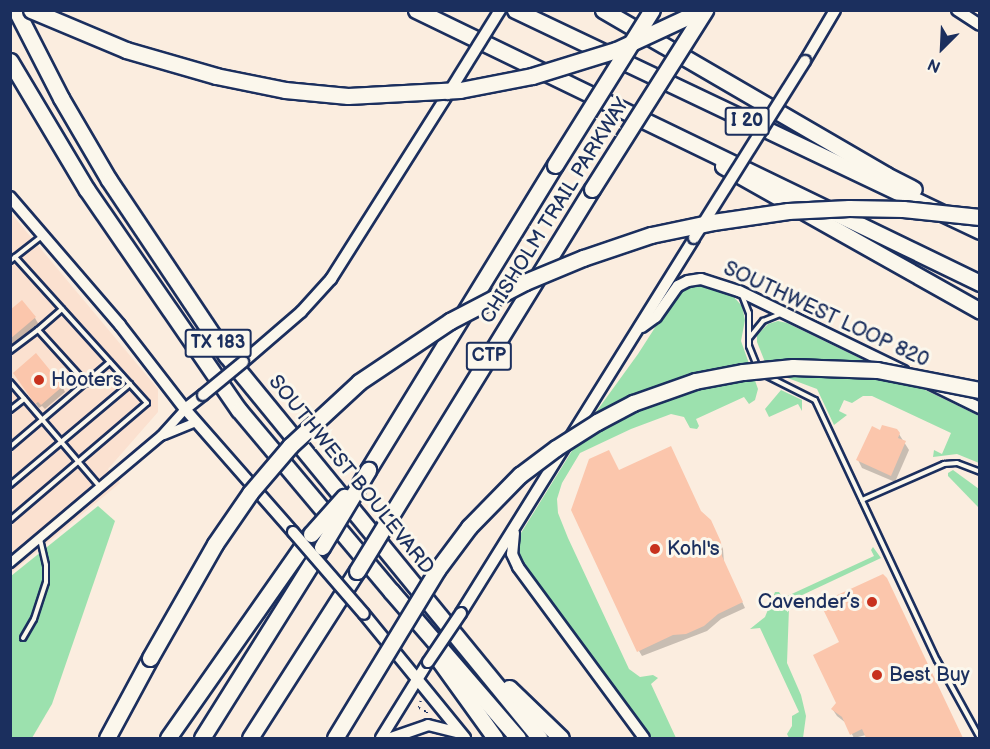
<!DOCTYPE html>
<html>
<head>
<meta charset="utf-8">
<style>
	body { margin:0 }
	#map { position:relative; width:990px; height:749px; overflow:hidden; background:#fbeddf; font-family:"Balsamiq Sans",sans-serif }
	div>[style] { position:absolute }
	.built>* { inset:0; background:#fbe1d0 }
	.green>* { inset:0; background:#9ce1ae }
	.shadow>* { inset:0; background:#0003 }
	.building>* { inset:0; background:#fbc6ac }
	.path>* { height:1.5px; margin-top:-0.75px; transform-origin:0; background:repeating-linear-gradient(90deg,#1b2f5e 0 1.5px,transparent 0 6px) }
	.roads { filter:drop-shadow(2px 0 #1b2f5e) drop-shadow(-2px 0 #1b2f5e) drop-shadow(0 2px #1b2f5e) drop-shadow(0 -2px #1b2f5e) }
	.service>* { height:4px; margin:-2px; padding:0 2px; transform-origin:2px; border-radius:2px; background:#fbf7ec }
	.minor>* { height:8px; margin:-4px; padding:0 4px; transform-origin:4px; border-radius:4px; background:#fbf7ec }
	.secondary>* { height:10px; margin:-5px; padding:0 5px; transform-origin:5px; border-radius:5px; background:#fbf7ec }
	.motorway>* { height:15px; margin:-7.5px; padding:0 7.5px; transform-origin:7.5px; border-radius:7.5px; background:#fbf7ec }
	.bridges { filter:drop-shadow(2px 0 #1b2f5e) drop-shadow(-2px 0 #1b2f5e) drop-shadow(0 2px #1b2f5e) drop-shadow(0 -2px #1b2f5e) }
	.secondary-bridge>* { height:10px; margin:-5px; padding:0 5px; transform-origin:5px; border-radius:5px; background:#fbf7ec }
	.motorway-bridge>* { height:15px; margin:-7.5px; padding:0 7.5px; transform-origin:7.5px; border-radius:7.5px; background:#fbf7ec }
	.dots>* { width:16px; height:16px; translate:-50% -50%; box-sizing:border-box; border:3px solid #fbf7ec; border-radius:50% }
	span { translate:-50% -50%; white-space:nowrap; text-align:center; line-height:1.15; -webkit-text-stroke:6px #fbf7ec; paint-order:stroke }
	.shield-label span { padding:2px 4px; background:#fbf7ec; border:2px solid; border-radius:4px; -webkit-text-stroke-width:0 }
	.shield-label { font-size:18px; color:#1b2f5e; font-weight:700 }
	.street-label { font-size:20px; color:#1b2f5e }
	.poi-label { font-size:20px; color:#1b2f5e }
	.left { translate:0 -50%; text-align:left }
	.right { translate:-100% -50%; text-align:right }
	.frame { position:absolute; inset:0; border:12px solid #1b2f5e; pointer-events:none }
	.north { position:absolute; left:912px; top:18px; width:60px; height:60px; -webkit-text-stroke:4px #fbf7ec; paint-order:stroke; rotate:204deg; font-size:16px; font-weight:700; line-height:24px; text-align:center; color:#1b2f5e }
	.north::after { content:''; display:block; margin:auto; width:21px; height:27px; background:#1b2f5e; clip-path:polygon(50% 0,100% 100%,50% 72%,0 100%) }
</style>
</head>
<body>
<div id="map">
	<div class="built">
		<div style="clip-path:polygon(10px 212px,158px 389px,158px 412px,108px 469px,120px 483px,11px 573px)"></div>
	</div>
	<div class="green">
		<div style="clip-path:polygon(703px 284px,732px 295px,742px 306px,745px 320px,741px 341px,758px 389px,755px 400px,749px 404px,744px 397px,696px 419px,699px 426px,697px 429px,690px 428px,684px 417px,671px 414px,631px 429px,580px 453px,562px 483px,557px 499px,558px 513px,568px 538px,629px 669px,640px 677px,653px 675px,658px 678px,651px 684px,676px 738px,652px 738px,522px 567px,517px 554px,517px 542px,521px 533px,596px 412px,638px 354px,674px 298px,687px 287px)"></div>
		<div style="clip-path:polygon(778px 321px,787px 323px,979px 416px,979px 463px,957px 454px,933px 457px,934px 450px,942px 454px,951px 433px,872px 396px,863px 396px,852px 403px,844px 400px,839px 411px,847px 415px,834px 425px,817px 389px,777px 374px,765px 362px,757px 342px,757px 335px,768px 324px)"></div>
		<div style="clip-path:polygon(781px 390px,802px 400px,802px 411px,798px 404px,769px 417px,765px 409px)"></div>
		<div style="clip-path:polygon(953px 470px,979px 489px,979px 508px,948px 476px,948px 473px)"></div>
		<div style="clip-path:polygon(98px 506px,115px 521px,52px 704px,32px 738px,11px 738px,11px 576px)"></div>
		<div style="clip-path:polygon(873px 547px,881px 558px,798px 597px,789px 608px,787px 663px,801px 695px,806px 716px,803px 738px,789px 738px,787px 734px,792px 726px,792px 716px,799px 712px,760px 628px,750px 629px,765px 617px,775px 592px,779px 592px,783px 598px,874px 556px,871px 550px)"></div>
	</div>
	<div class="shadow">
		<div style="clip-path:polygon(10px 312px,35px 318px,39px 325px,10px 350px)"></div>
		<div style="clip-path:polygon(18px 378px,62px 386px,65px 392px,45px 409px,42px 406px,39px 408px)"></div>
		<div style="clip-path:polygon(881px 432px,899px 434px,909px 450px,895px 482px,862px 468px,858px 460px)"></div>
		<div style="clip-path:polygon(619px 472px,701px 513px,713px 527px,723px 549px,724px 563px,745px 608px,721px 619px,707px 631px,642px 656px,639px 651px)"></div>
		<div style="clip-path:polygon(886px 583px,962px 738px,868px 738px,866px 735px,854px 738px,846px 723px,837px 716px,833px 710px,837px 703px,841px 643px)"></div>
	</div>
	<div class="building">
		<div style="clip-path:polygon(22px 300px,36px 317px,10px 339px,10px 310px)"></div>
		<div style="clip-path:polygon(36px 353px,63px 386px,41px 405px,38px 402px,35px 404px,13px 373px)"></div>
		<div style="clip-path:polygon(882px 425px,897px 429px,900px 433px,898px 438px,906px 441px,891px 476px,856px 460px,872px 426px,880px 430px)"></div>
		<div style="clip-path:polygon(671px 446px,701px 511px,711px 520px,721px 542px,722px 556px,743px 602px,718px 614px,704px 626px,686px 634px,673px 635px,637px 652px,571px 510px,589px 459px,609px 450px,619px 470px)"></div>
		<div style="clip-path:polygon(883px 574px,887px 578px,963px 738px,866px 738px,862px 729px,850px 735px,842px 717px,831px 709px,836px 703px,813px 655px,839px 642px,820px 603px)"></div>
	</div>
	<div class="path">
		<div style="left:421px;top:701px;width:7px;rotate:106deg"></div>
		<div style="left:419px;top:708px;width:9px;rotate:27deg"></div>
		<div style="left:427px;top:712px;width:4px;rotate:76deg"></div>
	</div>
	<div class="roads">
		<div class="service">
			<div style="left:10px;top:261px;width:39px;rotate:-38deg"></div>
			<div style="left:742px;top:295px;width:19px;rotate:69deg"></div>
			<div style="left:749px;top:313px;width:33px;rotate:90deg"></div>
			<div style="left:749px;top:346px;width:22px;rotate:68deg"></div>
			<div style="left:62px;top:309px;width:32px;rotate:139deg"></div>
			<div style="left:38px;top:330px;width:72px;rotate:47.8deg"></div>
			<div style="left:750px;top:337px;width:21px;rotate:-51deg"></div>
			<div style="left:763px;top:321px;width:18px;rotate:-22deg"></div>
			<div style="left:10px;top:351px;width:35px;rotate:-37deg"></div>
			<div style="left:763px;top:374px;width:58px;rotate:26.6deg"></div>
			<div style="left:815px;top:400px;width:287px;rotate:64.9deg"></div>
			<div style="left:937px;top:660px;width:89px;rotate:61.1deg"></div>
			<div style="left:10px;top:382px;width:137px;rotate:49.4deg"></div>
			<div style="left:10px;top:410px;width:18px;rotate:-38deg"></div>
			<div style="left:10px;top:447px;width:131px;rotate:-40.4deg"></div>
			<div style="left:10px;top:485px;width:157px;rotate:-40.1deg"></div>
			<div style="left:862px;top:500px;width:90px;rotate:-23.7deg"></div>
			<div style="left:944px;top:464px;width:13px;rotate:-4deg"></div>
			<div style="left:957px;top:463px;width:25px;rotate:21deg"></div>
			<div style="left:10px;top:520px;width:180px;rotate:-40.5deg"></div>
			<div style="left:147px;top:403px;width:197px;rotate:-132.1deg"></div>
			<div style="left:23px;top:638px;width:22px;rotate:-60deg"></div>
			<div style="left:34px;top:619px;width:39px;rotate:-72deg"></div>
			<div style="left:46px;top:582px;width:17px;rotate:-90deg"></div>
			<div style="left:46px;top:565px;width:27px;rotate:-103deg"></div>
		</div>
		<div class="minor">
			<div style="left:164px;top:435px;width:35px;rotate:-22deg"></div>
			<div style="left:10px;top:563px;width:197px;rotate:-40.1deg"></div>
			<div style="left:161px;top:436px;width:36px;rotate:-48deg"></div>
		</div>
		<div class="secondary">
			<div style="left:957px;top:10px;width:27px;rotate:33deg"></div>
			<div style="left:805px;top:61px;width:59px;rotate:-59.5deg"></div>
			<div style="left:10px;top:197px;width:169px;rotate:49.3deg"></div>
			<div style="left:120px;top:325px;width:106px;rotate:52.3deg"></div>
			<div style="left:185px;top:409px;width:164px;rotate:48.7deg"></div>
			<div style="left:642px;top:327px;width:17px;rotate:-36deg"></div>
			<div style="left:656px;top:317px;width:38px;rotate:-55deg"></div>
			<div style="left:678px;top:286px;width:11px;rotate:-27deg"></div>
			<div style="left:688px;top:281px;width:13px;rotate:-9deg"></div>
			<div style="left:701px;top:279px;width:40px;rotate:18deg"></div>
			<div style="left:739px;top:291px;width:183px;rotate:25.9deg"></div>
			<div style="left:243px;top:362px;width:77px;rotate:-40.8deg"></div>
			<div style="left:301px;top:312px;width:45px;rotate:-47.7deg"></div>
			<div style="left:331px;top:279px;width:219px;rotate:-57.7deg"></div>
			<div style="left:931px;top:384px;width:55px;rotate:26.1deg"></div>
			<div style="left:185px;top:409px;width:23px;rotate:-38deg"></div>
			<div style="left:514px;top:533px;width:21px;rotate:95deg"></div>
			<div style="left:512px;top:554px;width:14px;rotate:65deg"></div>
			<div style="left:518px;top:567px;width:212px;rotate:53.6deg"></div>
			<div style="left:461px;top:613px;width:441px;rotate:-58.1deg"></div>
			<div style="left:364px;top:614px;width:160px;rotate:50.8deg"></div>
			<div style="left:381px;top:738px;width:89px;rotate:-58.3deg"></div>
			<div style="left:391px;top:738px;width:39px;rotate:-19deg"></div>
			<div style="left:428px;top:725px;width:33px;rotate:14deg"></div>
		</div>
		<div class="motorway">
			<div style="left:16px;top:10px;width:99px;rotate:62.9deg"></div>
			<div style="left:61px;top:98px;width:95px;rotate:59.7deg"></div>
			<div style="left:109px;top:180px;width:211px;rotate:56.2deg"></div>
			<div style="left:226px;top:355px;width:495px;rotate:50.7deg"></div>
			<div style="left:416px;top:10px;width:627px;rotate:25.83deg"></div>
			<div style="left:515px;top:10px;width:515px;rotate:25.42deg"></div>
			<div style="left:603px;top:10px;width:328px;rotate:30.2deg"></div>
			<div style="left:886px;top:175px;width:31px;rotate:27deg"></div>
			<div style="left:10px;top:61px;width:150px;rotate:59.2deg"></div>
			<div style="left:87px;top:190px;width:267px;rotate:55.4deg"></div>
			<div style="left:239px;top:410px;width:236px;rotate:50deg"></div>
			<div style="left:391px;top:591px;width:194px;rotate:49.2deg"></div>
			<div style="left:723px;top:166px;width:295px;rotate:29.4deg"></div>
			<div style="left:368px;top:470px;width:358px;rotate:-58.5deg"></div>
			<div style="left:387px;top:522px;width:391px;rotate:-58.4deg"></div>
			<div style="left:439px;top:660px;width:96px;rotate:54.3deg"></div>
			<div style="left:509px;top:688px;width:72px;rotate:43.9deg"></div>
			<div style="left:107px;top:738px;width:91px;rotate:-61.7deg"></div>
			<div style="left:168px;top:738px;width:249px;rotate:-55deg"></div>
			<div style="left:202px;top:738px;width:226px;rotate:-57.9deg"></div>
			<div style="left:250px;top:738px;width:198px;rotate:-57.4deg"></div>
		</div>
	</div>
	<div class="bridges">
		<div class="secondary-bridge">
			<div style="left:448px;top:94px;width:99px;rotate:-58.2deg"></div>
			<div style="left:694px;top:238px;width:209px;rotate:-57.9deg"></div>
			<div style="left:203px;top:395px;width:52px;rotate:-39.5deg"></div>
			<div style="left:293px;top:532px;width:108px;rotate:49.1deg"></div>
			<div style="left:428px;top:662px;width:59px;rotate:-56deg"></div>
		</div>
		<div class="motorway-bridge">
			<div style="left:31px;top:10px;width:103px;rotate:22.8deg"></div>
			<div style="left:126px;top:50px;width:94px;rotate:16.1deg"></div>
			<div style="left:216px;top:76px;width:70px;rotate:11.5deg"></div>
			<div style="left:285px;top:90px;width:63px;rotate:5.4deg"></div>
			<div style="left:348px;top:96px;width:112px;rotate:-3.1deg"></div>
			<div style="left:460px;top:90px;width:73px;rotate:-11deg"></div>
			<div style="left:532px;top:76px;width:88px;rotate:-17.2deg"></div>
			<div style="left:616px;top:50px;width:95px;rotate:-24.9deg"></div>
			<div style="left:555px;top:165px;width:183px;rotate:-58deg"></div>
			<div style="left:592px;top:189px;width:212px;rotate:-57.7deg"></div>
			<div style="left:311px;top:534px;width:50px;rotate:-48.3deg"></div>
			<div style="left:322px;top:547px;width:90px;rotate:-59.1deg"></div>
			<div style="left:357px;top:571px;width:57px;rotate:-58.5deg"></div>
			<div style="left:150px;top:658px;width:131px;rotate:-60.3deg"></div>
			<div style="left:215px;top:544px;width:62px;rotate:-55.5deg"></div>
			<div style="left:250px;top:493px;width:62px;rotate:-49.6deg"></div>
			<div style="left:290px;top:446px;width:94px;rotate:-42.8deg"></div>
			<div style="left:359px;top:382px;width:110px;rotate:-33.8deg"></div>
			<div style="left:450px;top:321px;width:85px;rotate:-27.5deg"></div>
			<div style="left:525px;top:282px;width:63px;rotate:-22.5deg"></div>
			<div style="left:583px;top:258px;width:72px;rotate:-18.7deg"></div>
			<div style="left:651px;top:235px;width:63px;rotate:-11.8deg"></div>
			<div style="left:713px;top:222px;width:76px;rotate:-8.3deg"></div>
			<div style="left:788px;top:211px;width:61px;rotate:-2.8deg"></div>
			<div style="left:849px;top:208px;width:54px;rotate:1.1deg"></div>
			<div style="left:903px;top:209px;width:77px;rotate:5.9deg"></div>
			<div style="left:335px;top:738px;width:197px;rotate:-58.7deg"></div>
			<div style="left:437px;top:570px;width:54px;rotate:-53.3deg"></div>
			<div style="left:469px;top:527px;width:73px;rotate:-45.6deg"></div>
			<div style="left:520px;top:475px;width:45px;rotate:-36.9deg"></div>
			<div style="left:556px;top:448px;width:49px;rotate:-32.4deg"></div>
			<div style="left:597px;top:422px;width:41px;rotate:-27.8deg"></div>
			<div style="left:633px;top:403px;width:66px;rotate:-19.5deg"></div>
			<div style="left:695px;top:381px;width:49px;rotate:-10.6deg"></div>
			<div style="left:743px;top:372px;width:50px;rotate:-5.7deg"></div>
			<div style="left:793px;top:367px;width:84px;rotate:2deg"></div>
			<div style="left:877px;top:370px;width:105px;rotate:11deg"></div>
		</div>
	</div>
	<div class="dots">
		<div style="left:39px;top:380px;background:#c8321e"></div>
		<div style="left:655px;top:549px;background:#c8321e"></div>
		<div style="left:872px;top:602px;background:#c8321e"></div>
		<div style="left:877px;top:675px;background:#c8321e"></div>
	</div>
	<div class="shield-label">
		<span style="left:747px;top:121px">I 20</span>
		<span style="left:218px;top:343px">TX 183</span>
		<span style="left:489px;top:356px">CTP</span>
	</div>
	<div class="street-label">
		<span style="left:555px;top:211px;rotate:-58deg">CHISHOLM TRAIL PARKWAY</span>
		<span style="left:826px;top:315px;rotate:25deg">SOUTHWEST LOOP 820</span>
		<span style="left:351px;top:475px;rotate:51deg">SOUTHWEST BOULEVARD</span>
	</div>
	<div class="poi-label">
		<span class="left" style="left:51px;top:380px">Hooters</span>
		<span class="left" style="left:667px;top:549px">Kohl's</span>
		<span class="right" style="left:860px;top:602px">Cavender’s</span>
		<span class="left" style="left:889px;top:675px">Best Buy</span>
	</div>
	<div class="frame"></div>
	<div class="north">N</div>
</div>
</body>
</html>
